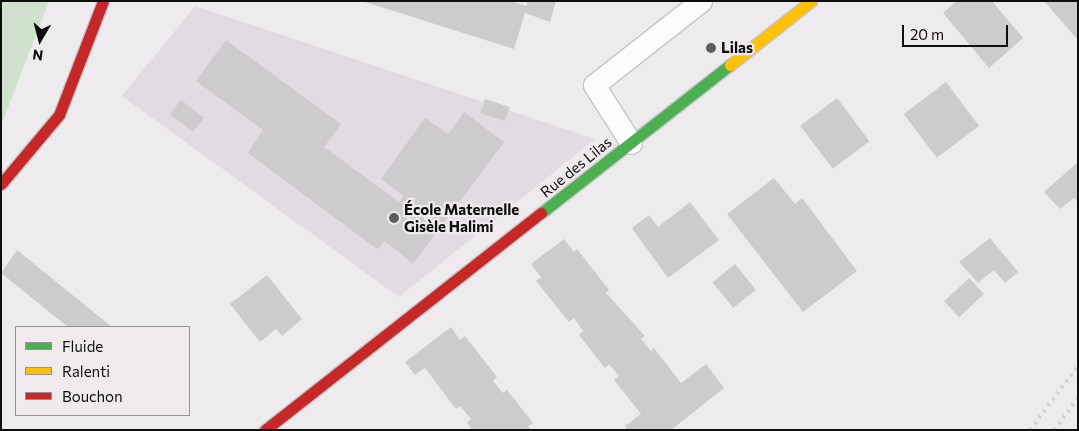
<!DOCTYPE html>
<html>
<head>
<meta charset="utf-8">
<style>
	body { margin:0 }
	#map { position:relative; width:1079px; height:431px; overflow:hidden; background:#edebed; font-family:Commissioner,sans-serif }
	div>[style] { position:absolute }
	.built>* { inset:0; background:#e2dbe2 }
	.green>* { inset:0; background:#d0e2cd }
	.building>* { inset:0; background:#cdcbcd; transform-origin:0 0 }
	.roads { filter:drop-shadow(1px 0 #c6c4c6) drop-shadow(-1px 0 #c6c4c6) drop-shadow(0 1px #c6c4c6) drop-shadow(0 -1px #c6c4c6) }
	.lane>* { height:21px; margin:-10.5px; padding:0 10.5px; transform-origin:10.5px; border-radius:10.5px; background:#fcfcfc }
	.fast>* { height:11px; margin:-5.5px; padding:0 5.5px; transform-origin:5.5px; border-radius:5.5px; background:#4caf50 }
	.slow>* { height:11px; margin:-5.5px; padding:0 5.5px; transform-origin:5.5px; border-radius:5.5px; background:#ffc107 }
	.jam>* { height:11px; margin:-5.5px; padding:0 5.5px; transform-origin:5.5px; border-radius:5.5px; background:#c62828 }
	.rail>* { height:4px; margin-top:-2px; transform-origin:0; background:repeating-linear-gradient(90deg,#d1d0d1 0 2.5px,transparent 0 7.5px) }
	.dots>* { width:14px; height:14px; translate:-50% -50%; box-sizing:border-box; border:2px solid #eeeaee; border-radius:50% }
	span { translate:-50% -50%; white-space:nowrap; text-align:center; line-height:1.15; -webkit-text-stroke:4.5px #eeeaee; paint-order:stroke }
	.poi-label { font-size:15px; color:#0f0e0f; font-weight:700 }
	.left { translate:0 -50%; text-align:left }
	.street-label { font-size:15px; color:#0f0e0f }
	.frame { position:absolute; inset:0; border:2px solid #0f0e0f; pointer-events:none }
	.legend { position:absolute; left:15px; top:326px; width:175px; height:90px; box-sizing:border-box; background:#eeeaee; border:1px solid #959295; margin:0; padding:6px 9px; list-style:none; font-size:15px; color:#0f0e0f }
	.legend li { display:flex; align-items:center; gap:10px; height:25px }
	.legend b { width:25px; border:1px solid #959295 }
	.north { position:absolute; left:15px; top:15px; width:50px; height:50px; -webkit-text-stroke:4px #eeeaee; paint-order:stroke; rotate:188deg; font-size:14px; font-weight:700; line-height:20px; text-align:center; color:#0f0e0f }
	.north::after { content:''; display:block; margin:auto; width:18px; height:22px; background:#0f0e0f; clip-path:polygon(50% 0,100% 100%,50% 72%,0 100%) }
	.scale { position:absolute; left:902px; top:25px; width:106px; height:22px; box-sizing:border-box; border:2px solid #0f0e0f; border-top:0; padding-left:6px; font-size:15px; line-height:18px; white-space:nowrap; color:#0f0e0f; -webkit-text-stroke:4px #eeeaee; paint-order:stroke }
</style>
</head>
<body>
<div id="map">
	<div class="built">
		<div style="clip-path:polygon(195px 6px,595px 139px,399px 297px,122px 96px)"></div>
	</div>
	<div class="green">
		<div style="clip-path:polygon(1px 1px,49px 1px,1px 126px)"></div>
	</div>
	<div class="building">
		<div style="clip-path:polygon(511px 1px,526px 6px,528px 1px,556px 1px,550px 22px,525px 13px,514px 49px,365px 2px)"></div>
		<div style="clip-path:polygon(956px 1px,992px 1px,1023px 38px,989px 68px,943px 13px)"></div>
		<div style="clip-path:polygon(1044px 1px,1078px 1px,1078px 40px)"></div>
		<div style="clip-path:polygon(226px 40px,341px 124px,324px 147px,399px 202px,404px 196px,381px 179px,425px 118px,448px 134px,464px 112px,504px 142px,413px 264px,385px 241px,377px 249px,248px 153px,263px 130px,196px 81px)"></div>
		<div style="left:946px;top:82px;width:55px;height:53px;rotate:53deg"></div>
		<div style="left:837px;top:98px;width:54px;height:46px;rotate:53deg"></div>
		<div style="left:485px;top:99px;width:26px;height:15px;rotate:18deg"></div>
		<div style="left:181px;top:100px;width:29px;height:18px;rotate:38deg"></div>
		<div style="clip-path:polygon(1078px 162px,1078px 202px,1074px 198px,1060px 209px,1044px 192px)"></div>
		<div style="clip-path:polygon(774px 178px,795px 204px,802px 198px,857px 271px,803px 312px,727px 214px)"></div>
		<div style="clip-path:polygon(690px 202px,719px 240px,668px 278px,632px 228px,649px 215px,658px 227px)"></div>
		<div style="clip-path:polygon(990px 238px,1018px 272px,1005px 283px,994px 270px,978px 283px,959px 262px)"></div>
		<div style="clip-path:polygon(564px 239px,574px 252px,577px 249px,609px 290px,606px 293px,645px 336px,641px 339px,651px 351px,654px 348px,681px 383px,706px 364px,724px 388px,671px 430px,628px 430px,625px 426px,641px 414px,614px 380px,619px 376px,609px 364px,605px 368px,579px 335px,583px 331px,574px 318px,569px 322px,536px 281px,541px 277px,531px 264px)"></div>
		<div style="clip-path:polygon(17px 250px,112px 327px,68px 327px,1px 273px)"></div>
		<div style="left:735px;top:264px;width:33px;height:29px;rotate:51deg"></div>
		<div style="clip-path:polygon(267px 275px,302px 319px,282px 336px,276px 329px,260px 342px,230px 304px)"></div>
		<div style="left:969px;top:278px;width:22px;height:34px;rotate:47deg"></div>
		<div style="clip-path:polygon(451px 327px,460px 340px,465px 336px,497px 377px,493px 381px,503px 393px,507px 390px,533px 423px,528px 426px,531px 430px,472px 430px,467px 422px,471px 419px,460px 406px,456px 409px,425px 368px,415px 375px,405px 362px)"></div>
	</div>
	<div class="roads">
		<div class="lane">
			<div style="left:631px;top:143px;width:69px;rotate:-122.5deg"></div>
			<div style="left:594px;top:85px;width:136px;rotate:-38.1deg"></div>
		</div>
		<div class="fast">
			<div style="left:541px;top:213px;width:240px;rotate:-38.1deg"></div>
		</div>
		<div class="slow">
			<div style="left:730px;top:65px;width:103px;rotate:-38.3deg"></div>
		</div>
		<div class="jam">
			<div style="left:1px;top:184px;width:90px;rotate:-50deg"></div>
			<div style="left:59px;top:115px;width:122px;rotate:-68.9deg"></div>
			<div style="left:265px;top:430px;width:351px;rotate:-38.2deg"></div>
		</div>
	</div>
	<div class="rail">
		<div style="left:1030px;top:430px;width:80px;rotate:-53.1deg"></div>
		<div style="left:1054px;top:430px;width:40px;rotate:-53deg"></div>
	</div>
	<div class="dots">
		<div style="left:711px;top:48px;background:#5d5b5d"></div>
		<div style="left:394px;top:218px;background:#5d5b5d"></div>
	</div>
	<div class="poi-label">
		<span class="left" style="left:721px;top:48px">Lilas</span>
		<span class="left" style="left:404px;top:218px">École Maternelle<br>Gisèle Halimi</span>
	</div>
	<div class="street-label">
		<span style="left:576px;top:167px;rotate:-39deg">Rue des Lilas</span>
	</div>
	<div class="frame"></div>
	<ul class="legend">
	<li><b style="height:6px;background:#4caf50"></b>Fluide</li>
	<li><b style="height:6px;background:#ffc107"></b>Ralenti</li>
	<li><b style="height:6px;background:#c62828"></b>Bouchon</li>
	</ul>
	<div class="north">N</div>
	<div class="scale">20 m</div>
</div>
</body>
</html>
